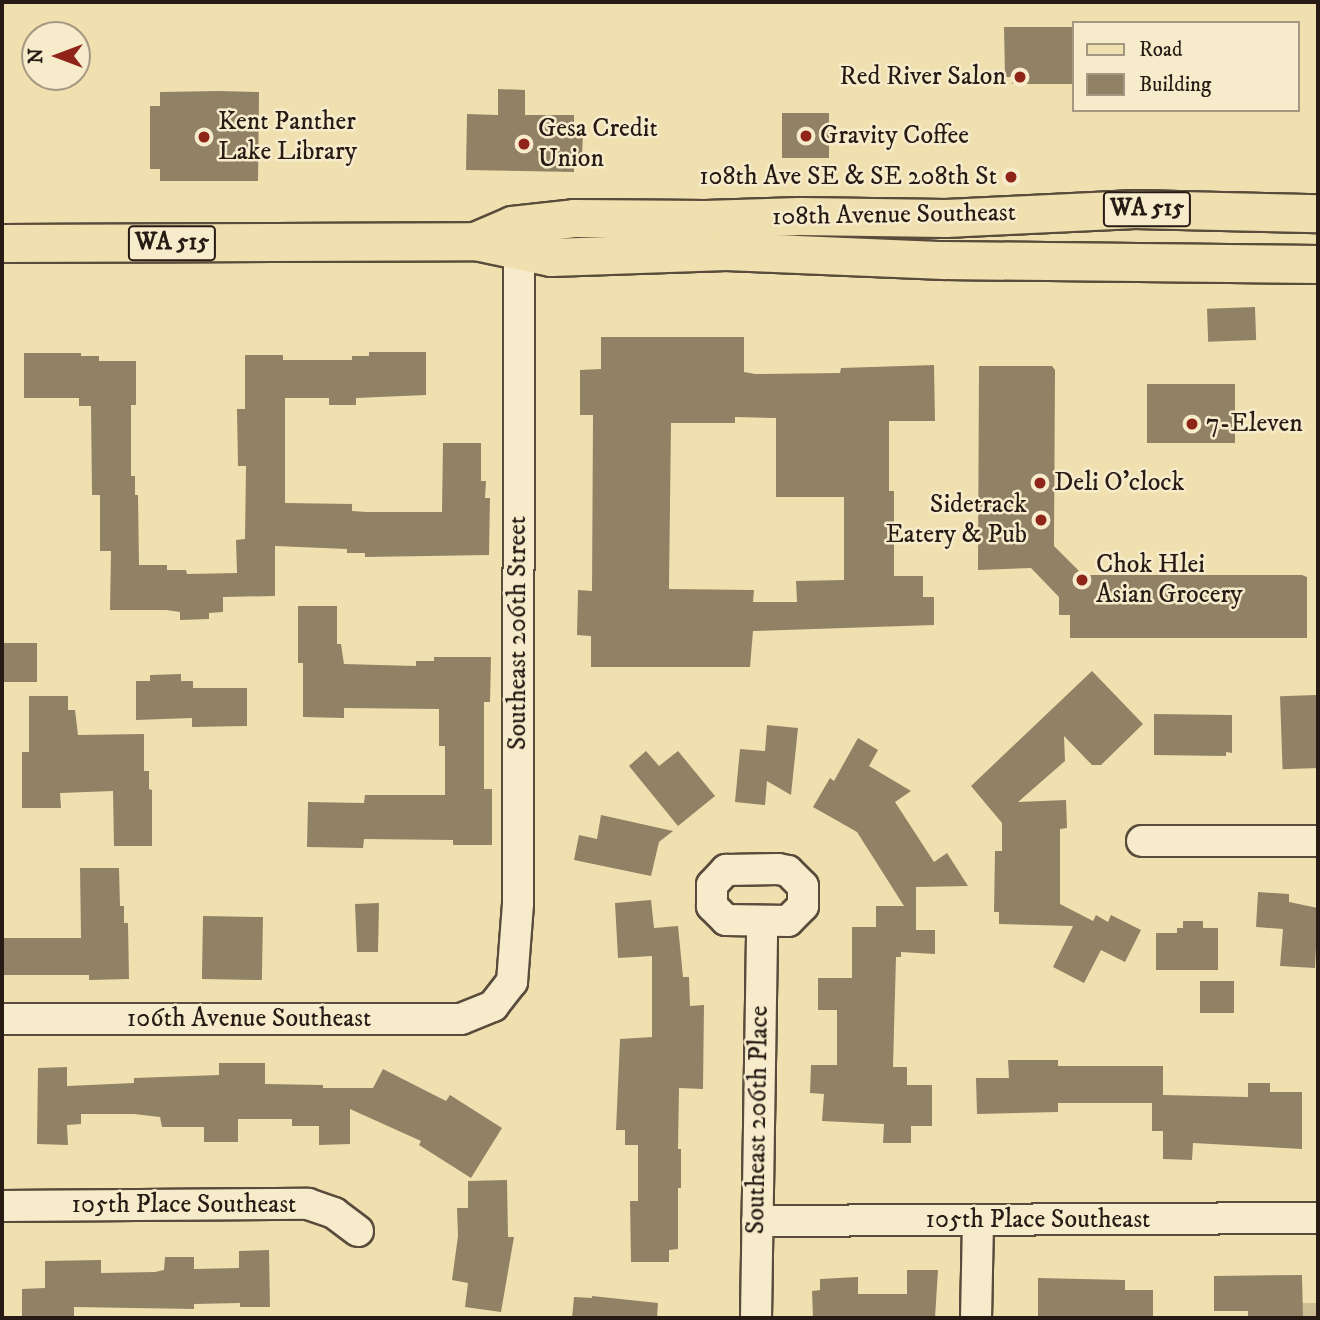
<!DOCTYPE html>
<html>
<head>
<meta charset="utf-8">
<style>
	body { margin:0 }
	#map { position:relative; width:1320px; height:1320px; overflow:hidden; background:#f1e0af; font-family:"IM FELL DW Pica",serif }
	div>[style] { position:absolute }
	.green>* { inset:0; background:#cfbf95; transform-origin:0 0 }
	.building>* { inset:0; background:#918165; transform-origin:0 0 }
	.roads { filter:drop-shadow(2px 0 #5a4c3c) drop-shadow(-2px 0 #5a4c3c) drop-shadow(0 2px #5a4c3c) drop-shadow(0 -2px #5a4c3c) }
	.minor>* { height:30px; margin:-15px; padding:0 15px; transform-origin:15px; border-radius:15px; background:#f6ebcb }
	.major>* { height:37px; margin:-18.5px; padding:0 18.5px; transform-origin:18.5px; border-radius:18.5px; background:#f1e0af }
	.dots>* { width:19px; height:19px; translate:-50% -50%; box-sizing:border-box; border:4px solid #f6ebcb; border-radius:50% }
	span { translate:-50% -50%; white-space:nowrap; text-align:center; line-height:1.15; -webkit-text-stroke:5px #f6ebcb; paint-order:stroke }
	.shield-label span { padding:2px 5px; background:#f6ebcb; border:2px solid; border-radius:5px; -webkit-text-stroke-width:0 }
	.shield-label { font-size:24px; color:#281b15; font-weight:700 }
	.poi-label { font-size:26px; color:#281b15 }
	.right { translate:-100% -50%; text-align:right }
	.left { translate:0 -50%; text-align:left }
	.street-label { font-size:26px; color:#281b15 }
	.frame { position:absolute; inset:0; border:4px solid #281b15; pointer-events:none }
	.legend { position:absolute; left:1072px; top:21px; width:228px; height:91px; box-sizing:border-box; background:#f6ebcb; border:2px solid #a49882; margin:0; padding:9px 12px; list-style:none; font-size:21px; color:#281b15 }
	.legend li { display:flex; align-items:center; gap:14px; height:35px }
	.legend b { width:35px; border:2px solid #a49882 }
	.north { position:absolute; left:21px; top:21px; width:70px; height:70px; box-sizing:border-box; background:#f6ebcb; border:2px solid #a49882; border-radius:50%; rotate:270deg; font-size:19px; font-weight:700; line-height:28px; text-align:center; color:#281b15 }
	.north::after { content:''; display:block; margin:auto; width:24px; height:32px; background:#8f2418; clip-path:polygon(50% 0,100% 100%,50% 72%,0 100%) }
</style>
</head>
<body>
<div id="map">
	<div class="green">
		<div style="left:1269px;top:1303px;width:49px;height:15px"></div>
	</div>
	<div class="building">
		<div style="clip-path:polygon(1004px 27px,1073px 27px,1073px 84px,1012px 84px,1012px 77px,1005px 77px)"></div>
		<div style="clip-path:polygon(498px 89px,525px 90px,525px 115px,574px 115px,574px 133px,583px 133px,582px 155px,574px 155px,574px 172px,466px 170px,467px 114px,498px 115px)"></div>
		<div style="clip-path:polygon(219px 91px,259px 92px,258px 181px,160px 181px,160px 169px,150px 169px,150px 106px,160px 106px,160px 92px)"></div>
		<div style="left:782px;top:113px;width:47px;height:45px"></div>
		<div style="left:1255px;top:307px;width:33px;height:48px;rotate:88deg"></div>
		<div style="clip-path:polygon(evenodd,601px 337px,744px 337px,744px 372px,755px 374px,840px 373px,841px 368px,934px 365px,935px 421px,889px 421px,889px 491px,894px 491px,894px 576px,923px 576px,923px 597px,934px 597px,934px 625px,753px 631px,750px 667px,591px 667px,591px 636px,577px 635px,578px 590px,592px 591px,593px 415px,580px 415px,580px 370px,601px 369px,601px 337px,735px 417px,776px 418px,776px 497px,844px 497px,844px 580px,796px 581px,797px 602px,753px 602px,754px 590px,669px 589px,671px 423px,735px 423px,735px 417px)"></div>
		<div style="clip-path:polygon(369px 352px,426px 352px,426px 395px,356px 398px,356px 405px,329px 405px,329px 398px,285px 398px,285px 503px,352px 504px,352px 511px,366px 512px,442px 512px,443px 443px,481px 443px,481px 481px,486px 481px,485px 498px,490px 498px,489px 555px,365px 557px,365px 553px,347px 553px,347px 549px,275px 546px,275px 596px,223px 597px,223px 612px,209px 613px,209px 619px,180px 620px,180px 612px,166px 610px,110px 610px,111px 551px,100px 551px,100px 495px,92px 495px,91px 406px,79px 406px,79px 398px,24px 398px,24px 353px,81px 353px,81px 356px,99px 356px,99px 361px,136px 361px,136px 405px,131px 405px,131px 476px,135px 476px,135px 495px,138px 495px,139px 565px,167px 565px,167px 570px,186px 570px,187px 574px,237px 573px,236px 540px,245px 539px,246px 466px,238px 466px,237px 409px,245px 409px,245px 355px,283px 355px,283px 360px,352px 360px,352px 356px,369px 356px)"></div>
		<div style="clip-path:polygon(979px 366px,1052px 366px,1055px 370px,1054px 546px,1083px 575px,1302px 575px,1307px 577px,1307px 638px,1070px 638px,1070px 615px,1059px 615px,1059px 597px,1031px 568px,978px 570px)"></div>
		<div style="left:1147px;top:384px;width:88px;height:59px"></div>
		<div style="clip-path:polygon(298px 606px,337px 606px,337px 644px,341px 644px,344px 664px,416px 666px,416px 661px,434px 661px,434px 657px,491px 657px,490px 702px,484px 702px,484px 789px,492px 789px,492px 845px,453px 845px,453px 840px,364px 839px,363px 848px,307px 847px,308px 802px,364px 803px,365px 795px,445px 795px,445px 746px,439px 746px,439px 709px,344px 708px,344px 718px,303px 717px,303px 663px,298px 663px)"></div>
		<div style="left:2px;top:643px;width:35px;height:39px"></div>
		<div style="clip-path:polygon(1092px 671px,1143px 724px,1101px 765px,1092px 765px,1064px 736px,1065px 761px,1018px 802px,1066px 800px,1067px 828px,1060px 829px,1060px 904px,1093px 921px,1096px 915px,1108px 922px,1111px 915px,1141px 930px,1125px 962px,1101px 950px,1084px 983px,1053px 967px,1073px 926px,999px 924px,999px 912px,994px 912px,995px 851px,1002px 851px,1002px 823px,971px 786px)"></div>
		<div style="clip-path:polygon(181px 674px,181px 681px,193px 681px,193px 688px,247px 688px,247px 726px,192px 727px,192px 718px,136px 720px,136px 681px,150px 681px,150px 675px)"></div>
		<div style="left:1316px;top:695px;width:73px;height:36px;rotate:88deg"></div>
		<div style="clip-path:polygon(29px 696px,68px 696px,68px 710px,75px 710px,78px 735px,144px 734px,144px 771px,149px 771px,149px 789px,152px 790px,152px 846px,114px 846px,113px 791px,60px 793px,61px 808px,22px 808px,22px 752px,29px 752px)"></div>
		<div style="clip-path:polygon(1154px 714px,1232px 715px,1232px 753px,1226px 752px,1226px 756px,1154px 755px)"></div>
		<div style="clip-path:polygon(767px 725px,798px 728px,791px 795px,767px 781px,765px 805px,735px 802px,740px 749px,765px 751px)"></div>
		<div style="clip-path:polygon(858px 738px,878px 750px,869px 766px,911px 791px,895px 802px,934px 862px,947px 853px,968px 886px,916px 887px,916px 930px,935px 930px,935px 954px,901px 952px,901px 957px,896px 957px,893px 1067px,907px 1067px,907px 1085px,932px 1085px,932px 1126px,911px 1126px,911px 1143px,883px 1143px,884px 1124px,822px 1121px,824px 1094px,810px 1093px,811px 1065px,837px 1065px,837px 1010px,818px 1010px,818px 978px,852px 978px,852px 927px,876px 927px,876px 906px,904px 906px,857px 832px,813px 807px,830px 778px,834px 781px)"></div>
		<div style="clip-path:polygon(646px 751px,659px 766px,678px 751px,715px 796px,678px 826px,629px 766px)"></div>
		<div style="clip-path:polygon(601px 815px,673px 831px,659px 842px,651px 876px,574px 860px,579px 835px,597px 839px)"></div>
		<div style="clip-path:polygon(80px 868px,119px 868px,120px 906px,124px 906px,124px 923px,128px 923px,129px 979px,89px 980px,89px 975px,2px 975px,2px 938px,81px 938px)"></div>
		<div style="clip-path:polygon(1258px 892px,1289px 894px,1289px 902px,1318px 908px,1315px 968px,1280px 966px,1283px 929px,1256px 927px)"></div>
		<div style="clip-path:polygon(651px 900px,654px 928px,678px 926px,683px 977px,689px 977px,690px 1006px,704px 1005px,703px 1089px,679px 1088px,678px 1149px,681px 1149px,681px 1188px,678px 1188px,678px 1249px,669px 1250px,669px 1262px,631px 1262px,630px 1201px,638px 1201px,638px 1145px,625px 1145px,625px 1130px,616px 1130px,620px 1039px,652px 1037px,652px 956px,618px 958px,615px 903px)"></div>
		<div style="clip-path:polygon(379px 903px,378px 952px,357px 952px,355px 904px)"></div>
		<div style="left:203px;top:916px;width:60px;height:63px;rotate:1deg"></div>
		<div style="clip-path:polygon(1183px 921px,1203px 921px,1203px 928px,1218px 928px,1218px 970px,1156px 970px,1156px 933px,1177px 933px,1177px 928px,1183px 928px)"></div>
		<div style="left:1200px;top:981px;width:34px;height:32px"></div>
		<div style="clip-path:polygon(1008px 1060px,1058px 1060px,1058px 1066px,1163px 1066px,1163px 1095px,1248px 1097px,1248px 1083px,1270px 1083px,1270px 1092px,1302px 1092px,1302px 1149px,1193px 1143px,1192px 1160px,1163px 1159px,1163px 1131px,1152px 1131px,1152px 1103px,1058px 1103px,1058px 1112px,977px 1114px,976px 1078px,1009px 1078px)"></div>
		<div style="clip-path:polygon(219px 1063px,265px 1063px,265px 1084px,323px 1085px,323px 1088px,373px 1088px,383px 1069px,446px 1101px,450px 1095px,502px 1128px,471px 1178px,419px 1145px,421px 1141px,350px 1109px,350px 1144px,319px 1145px,319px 1126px,292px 1126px,292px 1119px,238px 1119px,238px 1142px,204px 1142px,204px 1127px,162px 1127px,160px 1117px,134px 1114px,81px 1114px,81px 1124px,67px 1125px,68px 1145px,37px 1144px,38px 1068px,67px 1067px,67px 1086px,134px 1083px,134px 1078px,219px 1075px)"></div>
		<div style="clip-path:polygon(507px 1180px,508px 1237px,514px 1237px,501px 1312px,465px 1307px,468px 1283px,452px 1280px,458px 1236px,457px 1208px,468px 1208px,468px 1181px)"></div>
		<div style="clip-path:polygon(269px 1250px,270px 1307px,240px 1307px,240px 1303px,194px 1304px,194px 1309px,74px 1307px,74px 1318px,22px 1318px,22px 1289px,45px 1288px,45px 1261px,101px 1260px,101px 1273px,155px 1272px,164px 1270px,165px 1257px,194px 1257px,194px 1269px,239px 1268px,239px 1251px)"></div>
		<div style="clip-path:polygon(907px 1270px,938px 1270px,935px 1318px,813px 1318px,812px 1291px,820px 1290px,820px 1279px,858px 1277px,858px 1294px,907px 1294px)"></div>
		<div style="clip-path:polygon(1302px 1275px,1303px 1318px,1248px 1318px,1248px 1311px,1214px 1311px,1214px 1276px)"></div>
		<div style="clip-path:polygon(1038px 1278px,1125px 1280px,1125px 1290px,1153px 1290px,1153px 1318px,1038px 1318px)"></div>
		<div style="clip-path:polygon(592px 1296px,658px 1303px,657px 1318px,572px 1318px,574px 1297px,592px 1298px)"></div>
	</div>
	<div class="roads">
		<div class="minor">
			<div style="left:1142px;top:841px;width:176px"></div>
			<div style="left:778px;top:869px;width:10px;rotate:11deg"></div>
			<div style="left:788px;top:871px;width:21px;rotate:45deg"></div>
			<div style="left:803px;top:886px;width:20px;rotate:90deg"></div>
			<div style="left:803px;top:906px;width:21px;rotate:135deg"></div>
			<div style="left:788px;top:921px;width:62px;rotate:-179.1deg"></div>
			<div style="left:726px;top:920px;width:20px;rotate:-135deg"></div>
			<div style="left:712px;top:906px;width:21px;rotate:-90deg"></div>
			<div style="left:712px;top:885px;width:21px;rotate:-47deg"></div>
			<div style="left:726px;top:870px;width:52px;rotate:-1.1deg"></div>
			<div style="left:2px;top:1019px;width:459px"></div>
			<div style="left:461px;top:1019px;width:35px;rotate:-22deg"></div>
			<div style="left:493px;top:1006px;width:31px;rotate:-52deg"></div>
			<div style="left:512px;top:982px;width:78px;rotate:-85.6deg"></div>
			<div style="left:518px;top:904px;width:651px;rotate:-89.91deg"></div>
			<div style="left:2px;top:1206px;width:306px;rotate:-0.4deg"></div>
			<div style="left:308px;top:1204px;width:28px;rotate:19deg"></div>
			<div style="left:334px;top:1213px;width:30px;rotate:37deg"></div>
			<div style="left:757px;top:1221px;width:561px;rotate:-0.31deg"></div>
			<div style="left:756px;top:1318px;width:396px;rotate:-89.1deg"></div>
			<div style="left:976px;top:1318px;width:98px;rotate:-88.8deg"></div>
		</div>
		<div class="major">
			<div style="left:475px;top:241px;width:40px;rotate:-23.4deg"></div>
			<div style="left:512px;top:225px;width:62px;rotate:-6.4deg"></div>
			<div style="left:574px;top:218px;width:131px;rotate:0.4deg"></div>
			<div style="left:705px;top:219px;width:94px;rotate:-1.8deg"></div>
			<div style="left:799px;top:216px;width:146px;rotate:0.8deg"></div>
			<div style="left:945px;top:218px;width:190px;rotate:-2.7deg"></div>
			<div style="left:1135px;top:209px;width:183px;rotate:1.3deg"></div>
			<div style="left:2px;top:243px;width:473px;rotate:-0.2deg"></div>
			<div style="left:475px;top:241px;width:78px;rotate:11.9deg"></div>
			<div style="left:551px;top:257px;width:175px;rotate:-2deg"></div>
			<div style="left:726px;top:251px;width:218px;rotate:2.4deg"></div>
			<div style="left:944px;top:260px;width:374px;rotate:0.6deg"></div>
		</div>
	</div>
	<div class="dots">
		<div style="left:1020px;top:77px;background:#8f2418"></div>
		<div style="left:806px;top:136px;background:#8f2418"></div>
		<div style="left:204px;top:137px;background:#8f2418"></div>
		<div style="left:524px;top:144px;background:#8f2418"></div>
		<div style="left:1011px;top:177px;background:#8f2418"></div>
		<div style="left:1192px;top:424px;background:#8f2418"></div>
		<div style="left:1040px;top:483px;background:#8f2418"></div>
		<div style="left:1041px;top:520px;background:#8f2418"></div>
		<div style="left:1082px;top:580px;background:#8f2418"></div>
	</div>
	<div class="shield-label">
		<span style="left:1147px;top:209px">WA 515</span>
		<span style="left:172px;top:243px">WA 515</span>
	</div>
	<div class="poi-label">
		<span class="right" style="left:1006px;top:77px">Red River Salon</span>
		<span class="left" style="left:218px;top:137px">Kent Panther<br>Lake Library</span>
		<span class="left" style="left:538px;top:144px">Gesa Credit<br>Union</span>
		<span class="left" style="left:820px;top:136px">Gravity Coffee</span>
		<span class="right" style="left:997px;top:177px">108th Ave SE &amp; SE 208th St</span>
		<span class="left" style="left:1206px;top:424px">7-Eleven</span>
		<span class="left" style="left:1054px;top:483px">Deli O'clock</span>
		<span class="right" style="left:1027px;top:520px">Sidetrack<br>Eatery &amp; Pub</span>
		<span class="left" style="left:1096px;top:580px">Chok Hlei<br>Asian Grocery</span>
	</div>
	<div class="street-label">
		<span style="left:894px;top:215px;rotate:-1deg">108th Avenue Southeast</span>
		<span style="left:518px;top:633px;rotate:-90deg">Southeast 206th Street</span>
		<span style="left:249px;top:1019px">106th Avenue Southeast</span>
		<span style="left:758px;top:1120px;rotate:-89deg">Southeast 206th Place</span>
		<span style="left:184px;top:1205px">105th Place Southeast</span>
		<span style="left:1038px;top:1220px">105th Place Southeast</span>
	</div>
	<div class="frame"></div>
	<ul class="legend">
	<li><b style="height:9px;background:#f1e0af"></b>Road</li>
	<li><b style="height:19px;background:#918165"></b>Building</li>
	</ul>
	<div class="north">N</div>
</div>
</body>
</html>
